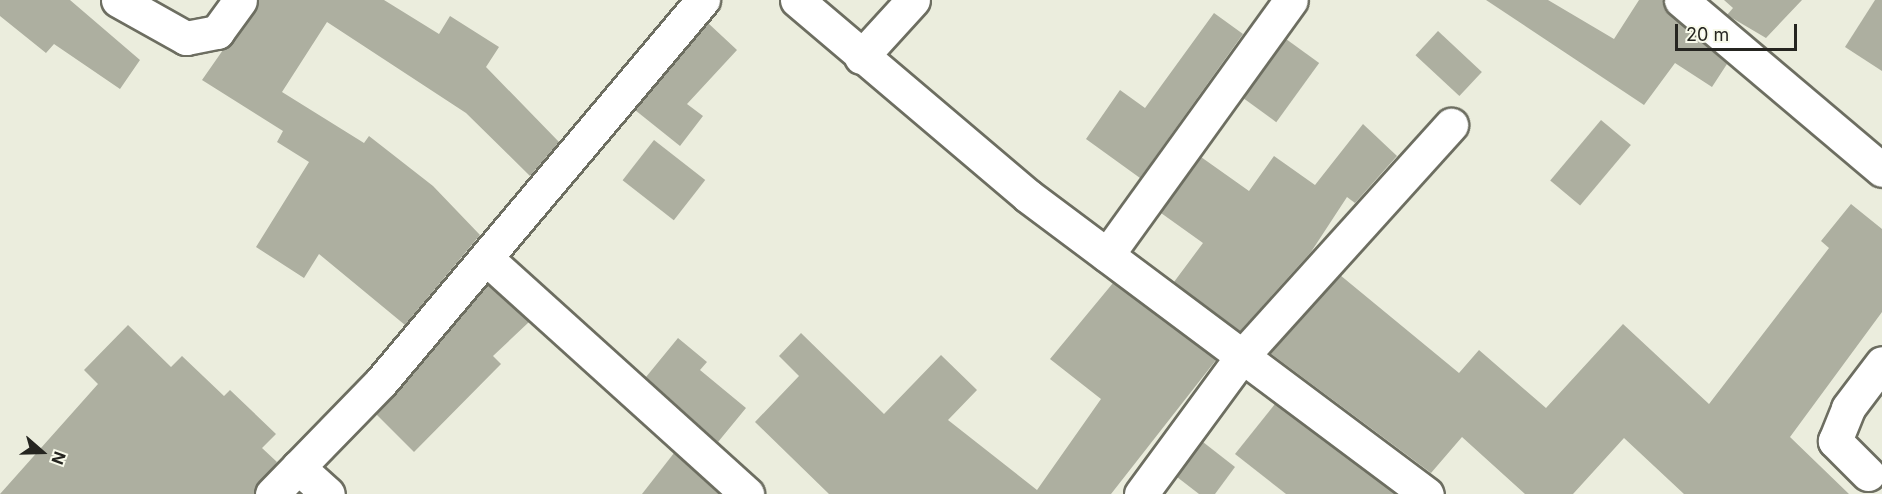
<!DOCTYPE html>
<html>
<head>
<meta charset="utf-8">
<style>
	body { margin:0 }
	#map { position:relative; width:1882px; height:494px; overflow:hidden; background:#ebeddd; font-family:Inter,sans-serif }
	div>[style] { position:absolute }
	.building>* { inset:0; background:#adafa0; transform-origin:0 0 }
	.roads { filter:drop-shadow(2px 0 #6d6e61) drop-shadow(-2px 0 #6d6e61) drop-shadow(0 2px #6d6e61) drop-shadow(0 -2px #6d6e61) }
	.minor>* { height:33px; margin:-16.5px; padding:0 16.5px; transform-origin:16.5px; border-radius:16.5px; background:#fff }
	span { translate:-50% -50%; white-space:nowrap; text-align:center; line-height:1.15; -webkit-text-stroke:6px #f8faea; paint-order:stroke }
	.north { position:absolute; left:12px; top:422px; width:60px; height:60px; -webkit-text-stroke:4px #f8faea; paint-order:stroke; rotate:110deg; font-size:16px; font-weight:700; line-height:24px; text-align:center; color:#252520 }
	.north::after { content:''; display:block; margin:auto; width:21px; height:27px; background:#252520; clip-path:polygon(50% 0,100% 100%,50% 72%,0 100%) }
	.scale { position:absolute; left:1675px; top:24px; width:122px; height:27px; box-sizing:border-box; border:3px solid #252520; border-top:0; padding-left:8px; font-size:18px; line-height:21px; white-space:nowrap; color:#252520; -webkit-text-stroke:4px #f8faea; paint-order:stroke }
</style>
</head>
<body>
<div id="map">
	<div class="building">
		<div style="clip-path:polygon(0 0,70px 0,140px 60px,120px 89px,54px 44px,46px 53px,0 16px)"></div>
		<div style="clip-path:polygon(258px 0,384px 0,439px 34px,450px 16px,499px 47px,486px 67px,559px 142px,530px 176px,466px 113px,327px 22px,282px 92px,364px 143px,369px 136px,433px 186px,480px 235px,405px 325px,319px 254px,304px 278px,256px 247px,309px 162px,277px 142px,283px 131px,202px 80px)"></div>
		<div style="clip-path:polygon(1486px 0,1548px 0,1614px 39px,1639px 0,1663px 0,1669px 14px,1727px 64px,1712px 87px,1675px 63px,1644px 105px)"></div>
		<div style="clip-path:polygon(1724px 0,1802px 0,1766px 38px,1727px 15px,1733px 8px)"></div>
		<div style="clip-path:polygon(1875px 0,1882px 0,1882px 71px,1845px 47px)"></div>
		<div style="clip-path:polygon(1214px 13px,1243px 34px,1140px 178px,1086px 139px,1120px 90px,1145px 108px)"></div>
		<div style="clip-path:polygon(708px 23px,737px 50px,687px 104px,703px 116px,680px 146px,635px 110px)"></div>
		<div style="left:1438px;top:31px;width:60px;height:33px;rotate:43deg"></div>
		<div style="left:1286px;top:39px;width:41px;height:73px;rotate:36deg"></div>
		<div style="left:1601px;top:120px;width:39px;height:79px;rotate:40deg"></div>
		<div style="clip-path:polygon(1363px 124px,1397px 156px,1355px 203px,1347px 197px,1311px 252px,1240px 331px,1174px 282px,1203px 243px,1161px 213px,1201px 157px,1249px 191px,1274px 156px,1315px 185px)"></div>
		<div style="left:654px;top:140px;width:65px;height:51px;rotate:38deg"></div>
		<div style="clip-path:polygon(1851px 204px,1882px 229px,1882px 312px,1790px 437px,1849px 494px,1684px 494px,1624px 438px,1573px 494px,1525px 494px,1462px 437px,1431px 473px,1270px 353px,1340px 275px,1459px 373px,1479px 350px,1546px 408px,1623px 324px,1709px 404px,1829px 248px,1821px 241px)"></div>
		<div style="clip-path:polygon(1113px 283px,1216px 360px,1111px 494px,829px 494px,755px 422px,799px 376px,779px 356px,801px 333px,884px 414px,941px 355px,977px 390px,948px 420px,1037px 490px,1101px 399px,1050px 359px)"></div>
		<div style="clip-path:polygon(488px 285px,529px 322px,493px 356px,501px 364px,414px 452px,376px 414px)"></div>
		<div style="clip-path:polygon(128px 325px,171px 367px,182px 356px,224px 396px,230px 390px,276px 434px,262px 448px,277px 462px,254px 494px,0 494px,98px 384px,84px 370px)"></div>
		<div style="clip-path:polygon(678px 338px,707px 362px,700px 370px,746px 408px,718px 442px,646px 377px)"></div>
		<div style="clip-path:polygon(1275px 404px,1396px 494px,1286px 494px,1235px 454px)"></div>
		<div style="clip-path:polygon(1203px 442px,1235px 467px,1215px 494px,1199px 494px,1177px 477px)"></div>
		<div style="clip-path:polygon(674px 453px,719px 494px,642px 494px)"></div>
	</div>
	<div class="roads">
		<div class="minor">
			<div style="left:118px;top:0;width:78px;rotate:29.2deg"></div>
			<div style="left:186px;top:38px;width:32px;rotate:-11deg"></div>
			<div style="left:217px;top:32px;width:39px;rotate:-54deg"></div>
			<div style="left:797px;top:0;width:303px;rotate:40.3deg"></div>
			<div style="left:1028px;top:196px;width:498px;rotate:36.8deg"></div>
			<div style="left:1681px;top:0;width:263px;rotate:40.2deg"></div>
			<div style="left:861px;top:57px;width:77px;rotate:-47.6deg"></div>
			<div style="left:1107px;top:255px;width:314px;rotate:-54.2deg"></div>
			<div style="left:486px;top:258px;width:352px;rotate:42.1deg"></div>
			<div style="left:298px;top:467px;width:40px;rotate:42deg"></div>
			<div style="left:1868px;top:474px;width:47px;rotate:-135deg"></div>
			<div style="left:1835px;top:441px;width:35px;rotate:-68deg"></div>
			<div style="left:1848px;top:408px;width:56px;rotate:-52.9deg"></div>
			<div style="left:272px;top:494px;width:156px;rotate:-45.8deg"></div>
			<div style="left:381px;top:382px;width:500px;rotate:-49.9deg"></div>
			<div style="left:1141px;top:494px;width:174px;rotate:-53.7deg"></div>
			<div style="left:1244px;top:354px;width:309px;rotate:-47.9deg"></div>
		</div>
	</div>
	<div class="north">N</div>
	<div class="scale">20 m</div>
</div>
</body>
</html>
